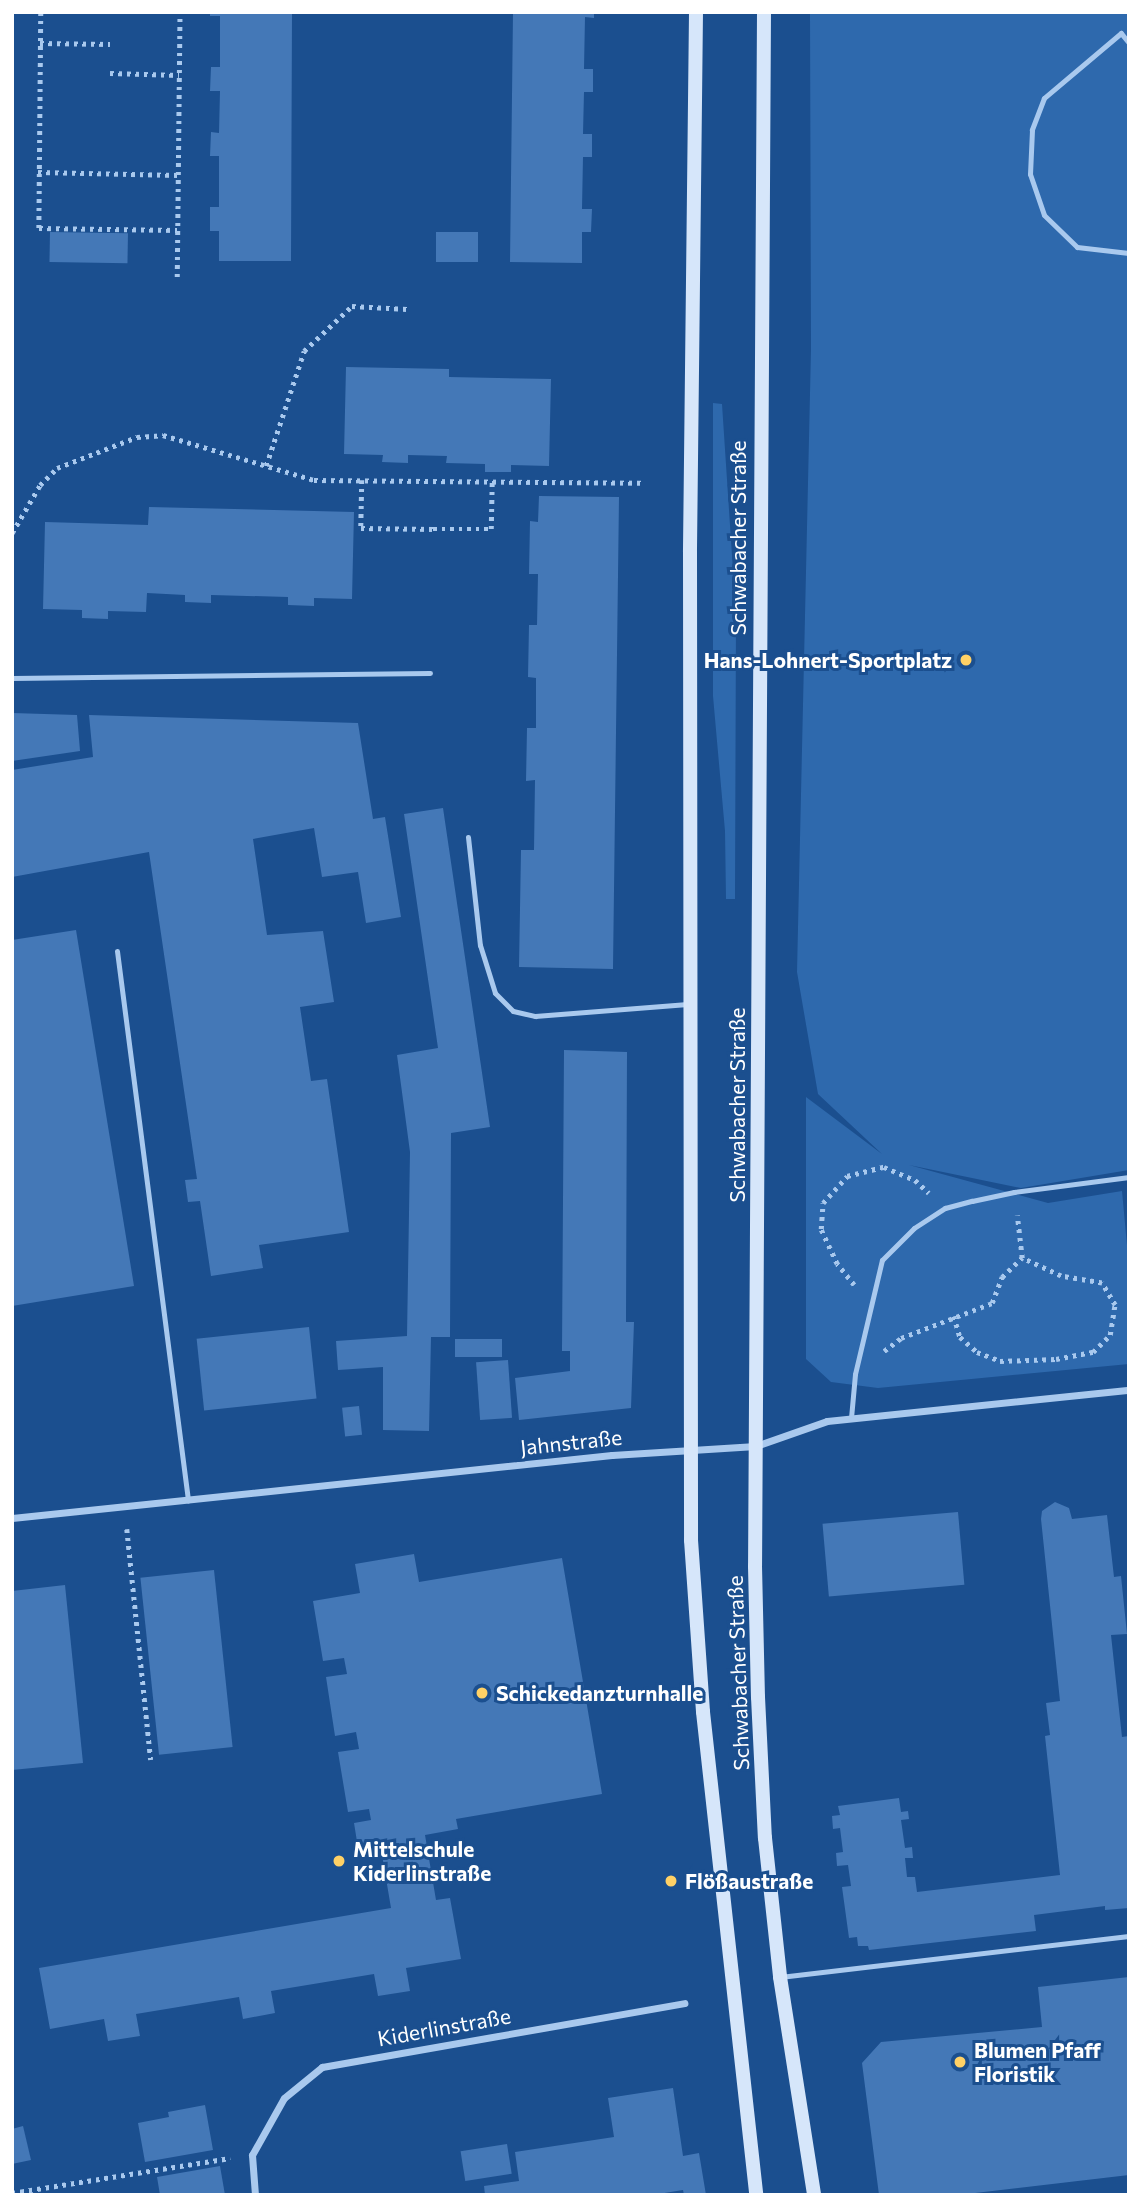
<!DOCTYPE html>
<html>
<head>
<meta charset="utf-8">
<style>
	body { margin:0 }
	#map { position:relative; width:1141px; height:2207px; overflow:hidden; background:#1b4f8f; font-family:Commissioner,sans-serif }
	div>[style] { position:absolute }
	.green>* { inset:0; background:#2e69ad }
	.building>* { inset:0; background:#4478b7; transform-origin:0 0 }
	.path>* { height:4.5px; margin-top:-2.25px; transform-origin:0; background:repeating-linear-gradient(90deg,#a9c9ee 0 3.5px,transparent 0 8.5px) }
	.service>* { height:5px; margin:-2.5px; padding:0 2.5px; transform-origin:2.5px; border-radius:2.5px; background:#a9c9ee }
	.minor>* { height:7px; margin:-3.5px; padding:0 3.5px; transform-origin:3.5px; border-radius:3.5px; background:#a9c9ee }
	.secondary>* { height:14px; margin:-7px; padding:0 7px; transform-origin:7px; border-radius:7px; background:#d6e6fa }
	.dots>* { width:19px; height:19px; translate:-50% -50%; box-sizing:border-box; border:4px solid #1b4f8f; border-radius:50% }
	span { translate:-50% -50%; white-space:nowrap; text-align:center; line-height:1.15; -webkit-text-stroke:6px #1b4f8f; paint-order:stroke }
	.street-label { font-size:21px; color:#fff }
	.poi-label { font-size:21px; color:#fff; font-weight:700 }
	.right { translate:-100% -50%; text-align:right }
	.left { translate:0 -50%; text-align:left }
	.frame { position:absolute; inset:0; border:14px solid #fff; pointer-events:none }
</style>
</head>
<body>
<div id="map">
	<div class="green">
		<div style="clip-path:polygon(810px 12px,1129px 12px,1129px 1170px,1021px 1188px,909px 1165px,1048px 1203px,1122px 1191px,1129px 1267px,1129px 1364px,878px 1388px,831px 1382px,806px 1359px,806px 1097px,882px 1154px,818px 1094px,797px 972px,811px 349px)"></div>
		<div style="clip-path:polygon(713px 403px,722px 404px,736px 616px,735px 899px,726px 899px,725px 831px,713px 696px)"></div>
	</div>
	<div class="building">
		<div style="clip-path:polygon(210px 12px,292px 12px,291px 261px,219px 261px,219px 231px,210px 231px,210px 207px,219px 207px,219px 156px,210px 156px,211px 132px,219px 133px,220px 91px,210px 91px,211px 67px,220px 67px,220px 16px,210px 16px)"></div>
		<div style="clip-path:polygon(513px 12px,594px 12px,594px 18px,585px 17px,584px 69px,593px 69px,593px 92px,584px 92px,583px 134px,592px 134px,592px 157px,583px 157px,582px 209px,592px 209px,591px 232px,582px 232px,582px 263px,510px 262px)"></div>
		<div style="left:50px;top:232px;width:78px;height:30px;rotate:1deg"></div>
		<div style="left:436px;top:232px;width:42px;height:30px"></div>
		<div style="clip-path:polygon(346px 367px,449px 369px,449px 377px,551px 379px,549px 466px,511px 465px,511px 472px,485px 472px,485px 464px,446px 463px,447px 456px,408px 455px,408px 463px,382px 462px,383px 455px,344px 454px)"></div>
		<div style="clip-path:polygon(539px 496px,619px 497px,613px 969px,519px 967px,521px 850px,534px 850px,535px 780px,526px 781px,527px 728px,536px 728px,536px 678px,528px 677px,529px 625px,537px 625px,538px 574px,529px 574px,530px 521px,538px 522px)"></div>
		<div style="clip-path:polygon(149px 507px,354px 512px,352px 599px,314px 598px,314px 606px,288px 605px,288px 597px,211px 595px,211px 603px,185px 602px,185px 595px,147px 593px,146px 612px,108px 611px,108px 619px,82px 618px,82px 610px,43px 609px,45px 522px,148px 525px)"></div>
		<div style="clip-path:polygon(12px 713px,77px 715px,80px 751px,12px 761px)"></div>
		<div style="clip-path:polygon(89px 715px,358px 723px,373px 819px,385px 817px,401px 917px,366px 923px,358px 872px,322px 877px,314px 828px,253px 839px,267px 935px,323px 931px,334px 1002px,300px 1007px,311px 1081px,327px 1079px,349px 1232px,259px 1245px,263px 1268px,211px 1276px,200px 1201px,188px 1202px,185px 1180px,197px 1179px,149px 852px,12px 877px,12px 770px,93px 757px)"></div>
		<div style="clip-path:polygon(443px 808px,490px 1127px,451px 1133px,450px 1337px,431px 1337px,429px 1431px,383px 1430px,383px 1367px,338px 1370px,336px 1341px,407px 1336px,410px 1152px,397px 1055px,438px 1048px,404px 814px)"></div>
		<div style="clip-path:polygon(76px 930px,134px 1286px,12px 1306px,12px 940px)"></div>
		<div style="clip-path:polygon(564px 1050px,627px 1052px,626px 1322px,634px 1322px,631px 1408px,519px 1420px,515px 1378px,570px 1371px,570px 1351px,562px 1351px)"></div>
		<div style="left:309px;top:1327px;width:72px;height:113px;rotate:84deg"></div>
		<div style="left:455px;top:1339px;width:47px;height:18px"></div>
		<div style="left:508px;top:1360px;width:58px;height:32px;rotate:86deg"></div>
		<div style="left:359px;top:1406px;width:29px;height:17px;rotate:84deg"></div>
		<div style="clip-path:polygon(1055px 1502px,1069px 1508px,1072px 1519px,1107px 1515px,1114px 1577px,1121px 1576px,1127px 1634px,1111px 1635px,1122px 1737px,1129px 1736px,1129px 1908px,1105px 1910px,1105px 1906px,1034px 1915px,1036px 1931px,869px 1950px,868px 1946px,858px 1946px,857px 1937px,849px 1938px,842px 1887px,851px 1886px,848px 1865px,837px 1866px,836px 1853px,843px 1852px,840px 1828px,833px 1829px,832px 1816px,840px 1815px,838px 1806px,899px 1798px,901px 1812px,908px 1811px,909px 1819px,901px 1820px,905px 1848px,912px 1847px,913px 1858px,905px 1858px,907px 1877px,915px 1877px,917px 1892px,1060px 1875px,1045px 1736px,1050px 1735px,1046px 1703px,1060px 1701px,1041px 1519px,1042px 1511px)"></div>
		<div style="left:958px;top:1512px;width:73px;height:136px;rotate:85deg"></div>
		<div style="clip-path:polygon(414px 1554px,419px 1582px,562px 1558px,602px 1794px,456px 1819px,458px 1829px,425px 1835px,436px 1900px,450px 1898px,461px 1959px,406px 1968px,410px 1991px,378px 1996px,374px 1974px,271px 1991px,275px 2013px,243px 2019px,239px 1997px,136px 2014px,140px 2036px,108px 2041px,104px 2019px,50px 2029px,39px 1968px,391px 1908px,381px 1849px,359px 1854px,354px 1823px,371px 1820px,369px 1809px,348px 1812px,338px 1752px,359px 1749px,356px 1732px,335px 1736px,326px 1677px,347px 1674px,344px 1658px,323px 1661px,313px 1601px,360px 1593px,355px 1564px)"></div>
		<div style="left:214px;top:1570px;width:178px;height:74px;rotate:84deg"></div>
		<div style="clip-path:polygon(65px 1585px,83px 1763px,12px 1770px,12px 1591px)"></div>
		<div style="clip-path:polygon(1129px 1977px,1129px 2175px,958px 2195px,879px 2195px,862px 2063px,881px 2042px,1042px 2027px,1038px 1987px)"></div>
		<div style="clip-path:polygon(673px 2088px,683px 2156px,699px 2153px,706px 2195px,684px 2195px,683px 2190px,652px 2195px,485px 2195px,484px 2186px,519px 2181px,515px 2152px,614px 2137px,608px 2098px)"></div>
		<div style="clip-path:polygon(205px 2105px,213px 2150px,145px 2162px,138px 2123px,169px 2117px,168px 2112px)"></div>
		<div style="clip-path:polygon(23px 2126px,31px 2160px,12px 2164px,12px 2129px)"></div>
		<div style="left:507px;top:2144px;width:30px;height:47px;rotate:81deg"></div>
		<div style="clip-path:polygon(220px 2166px,225px 2195px,160px 2195px,157px 2177px)"></div>
	</div>
	<div class="path">
		<div style="left:41px;top:12px;width:216px;rotate:90.5deg"></div>
		<div style="left:39px;top:228px;width:138px;rotate:0.8deg"></div>
		<div style="left:40px;top:43px;width:70px;rotate:0.8deg"></div>
		<div style="left:110px;top:73px;width:69px;rotate:1.7deg"></div>
		<div style="left:38px;top:172px;width:140px;rotate:1.2deg"></div>
		<div style="left:177px;top:277px;width:265px;rotate:-89.4deg"></div>
		<div style="left:266px;top:466px;width:121px;rotate:-71.7deg"></div>
		<div style="left:304px;top:351px;width:66px;rotate:-43.2deg"></div>
		<div style="left:352px;top:306px;width:55px;rotate:3.1deg"></div>
		<div style="left:362px;top:480px;width:48px;rotate:91.2deg"></div>
		<div style="left:361px;top:528px;width:72px;rotate:0.8deg"></div>
		<div style="left:433px;top:529px;width:58px"></div>
		<div style="left:491px;top:529px;width:47px;rotate:-88.8deg"></div>
		<div style="left:12px;top:533px;width:56px;rotate:-59.7deg"></div>
		<div style="left:40px;top:485px;width:24px;rotate:-45deg"></div>
		<div style="left:57px;top:468px;width:86px;rotate:-21.2deg"></div>
		<div style="left:137px;top:437px;width:26px;rotate:-4deg"></div>
		<div style="left:163px;top:435px;width:158px;rotate:16.6deg"></div>
		<div style="left:314px;top:480px;width:327px;rotate:0.5deg"></div>
		<div style="left:854px;top:1285px;width:27px;rotate:-129deg"></div>
		<div style="left:837px;top:1264px;width:38px;rotate:-115deg"></div>
		<div style="left:821px;top:1229px;width:26px;rotate:-86deg"></div>
		<div style="left:823px;top:1203px;width:36px;rotate:-48deg"></div>
		<div style="left:847px;top:1176px;width:38px;rotate:-14deg"></div>
		<div style="left:884px;top:1167px;width:34px;rotate:23deg"></div>
		<div style="left:915px;top:1180px;width:19px;rotate:43deg"></div>
		<div style="left:954px;top:1316px;width:22px;rotate:74deg"></div>
		<div style="left:960px;top:1337px;width:23px;rotate:41deg"></div>
		<div style="left:977px;top:1352px;width:25px;rotate:21deg"></div>
		<div style="left:1000px;top:1361px;width:56px;rotate:-2deg"></div>
		<div style="left:1056px;top:1359px;width:38px;rotate:-11deg"></div>
		<div style="left:1093px;top:1352px;width:24px;rotate:-45deg"></div>
		<div style="left:1110px;top:1335px;width:30px;rotate:-81deg"></div>
		<div style="left:1115px;top:1305px;width:26px;rotate:-121deg"></div>
		<div style="left:1102px;top:1283px;width:42px;rotate:-170.3deg"></div>
		<div style="left:1061px;top:1276px;width:43px;rotate:-155.2deg"></div>
		<div style="left:1022px;top:1258px;width:43px;rotate:-96.6deg"></div>
		<div style="left:884px;top:1351px;width:21px;rotate:-37deg"></div>
		<div style="left:901px;top:1338px;width:97px;rotate:-21deg"></div>
		<div style="left:992px;top:1303px;width:28px;rotate:-69deg"></div>
		<div style="left:1002px;top:1277px;width:28px;rotate:-44deg"></div>
		<div style="left:127px;top:1529px;width:232px;rotate:84.1deg"></div>
		<div style="left:12px;top:2193px;width:221px;rotate:-9.1deg"></div>
	</div>
	<div class="service">
		<div style="left:1129px;top:43px;width:13px;rotate:-129deg"></div>
		<div style="left:1121px;top:33px;width:101px;rotate:139.8deg"></div>
		<div style="left:1044px;top:98px;width:34px;rotate:111deg"></div>
		<div style="left:1032px;top:130px;width:44px;rotate:92.6deg"></div>
		<div style="left:1030px;top:174px;width:43px;rotate:71.1deg"></div>
		<div style="left:1044px;top:215px;width:46px;rotate:44.1deg"></div>
		<div style="left:1077px;top:247px;width:52px;rotate:6.6deg"></div>
		<div style="left:12px;top:678px;width:418px;rotate:-0.7deg"></div>
		<div style="left:468px;top:837px;width:109px;rotate:83.7deg"></div>
		<div style="left:480px;top:945px;width:50px;rotate:72.6deg"></div>
		<div style="left:495px;top:993px;width:25px;rotate:45deg"></div>
		<div style="left:513px;top:1011px;width:23px;rotate:13deg"></div>
		<div style="left:535px;top:1016px;width:153px;rotate:-4.5deg"></div>
		<div style="left:117px;top:951px;width:554px;rotate:82.63deg"></div>
		<div style="left:851px;top:1418px;width:44px;rotate:-84.8deg"></div>
		<div style="left:855px;top:1374px;width:117px;rotate:-76.7deg"></div>
		<div style="left:882px;top:1260px;width:45px;rotate:-45deg"></div>
		<div style="left:914px;top:1228px;width:37px;rotate:-33deg"></div>
		<div style="left:945px;top:1208px;width:28px;rotate:-15deg"></div>
		<div style="left:972px;top:1201px;width:43px;rotate:-12.1deg"></div>
		<div style="left:1014px;top:1192px;width:116px;rotate:-7.4deg"></div>
		<div style="left:780px;top:1977px;width:351px;rotate:-6.7deg"></div>
	</div>
	<div class="minor">
		<div style="left:12px;top:1518px;width:603px;rotate:-5.99deg"></div>
		<div style="left:612px;top:1455px;width:144px;rotate:-3.6deg"></div>
		<div style="left:756px;top:1446px;width:75px;rotate:-19.4deg"></div>
		<div style="left:827px;top:1421px;width:304px;rotate:-5.9deg"></div>
		<div style="left:255px;top:2195px;width:40px;rotate:-94.3deg"></div>
		<div style="left:252px;top:2155px;width:65px;rotate:-60.7deg"></div>
		<div style="left:284px;top:2098px;width:49px;rotate:-39.2deg"></div>
		<div style="left:322px;top:2067px;width:368px;rotate:-10deg"></div>
	</div>
	<div class="secondary">
		<div style="left:696px;top:12px;width:540px;rotate:90.64deg"></div>
		<div style="left:690px;top:552px;width:988px;rotate:89.94deg"></div>
		<div style="left:691px;top:1540px;width:172px;rotate:86deg"></div>
		<div style="left:703px;top:1712px;width:486px;rotate:83.7deg"></div>
		<div style="left:764px;top:12px;width:1554px;rotate:90.33deg"></div>
		<div style="left:755px;top:1566px;width:131px;rotate:88.7deg"></div>
		<div style="left:758px;top:1697px;width:141px;rotate:87.2deg"></div>
		<div style="left:765px;top:1838px;width:140px;rotate:83.8deg"></div>
		<div style="left:780px;top:1977px;width:221px;rotate:81.1deg"></div>
	</div>
	<div class="dots">
		<div style="left:966px;top:660px;background:#ffd166"></div>
		<div style="left:482px;top:1693px;background:#ffd166"></div>
		<div style="left:339px;top:1861px;background:#ffd166"></div>
		<div style="left:671px;top:1881px;background:#ffd166"></div>
		<div style="left:960px;top:2062px;background:#ffd166"></div>
	</div>
	<div class="street-label">
		<span style="left:738px;top:538px;rotate:-90deg">Schwabacher Straße</span>
		<span style="left:737px;top:1105px;rotate:-90deg">Schwabacher Straße</span>
		<span style="left:571px;top:1442px;rotate:-6deg">Jahnstraße</span>
		<span style="left:738px;top:1673px;rotate:-92deg">Schwabacher Straße</span>
		<span style="left:444px;top:2027px;rotate:-10deg">Kiderlinstraße</span>
	</div>
	<div class="poi-label">
		<span class="right" style="left:952px;top:660px">Hans-Lohnert-Sportplatz</span>
		<span class="left" style="left:496px;top:1693px">Schickedanzturnhalle</span>
		<span class="left" style="left:353px;top:1861px">Mittelschule<br>Kiderlinstraße</span>
		<span class="left" style="left:685px;top:1881px">Flößaustraße</span>
		<span class="left" style="left:974px;top:2062px">Blumen Pfaff<br>Floristik</span>
	</div>
	<div class="frame"></div>
</div>
</body>
</html>
